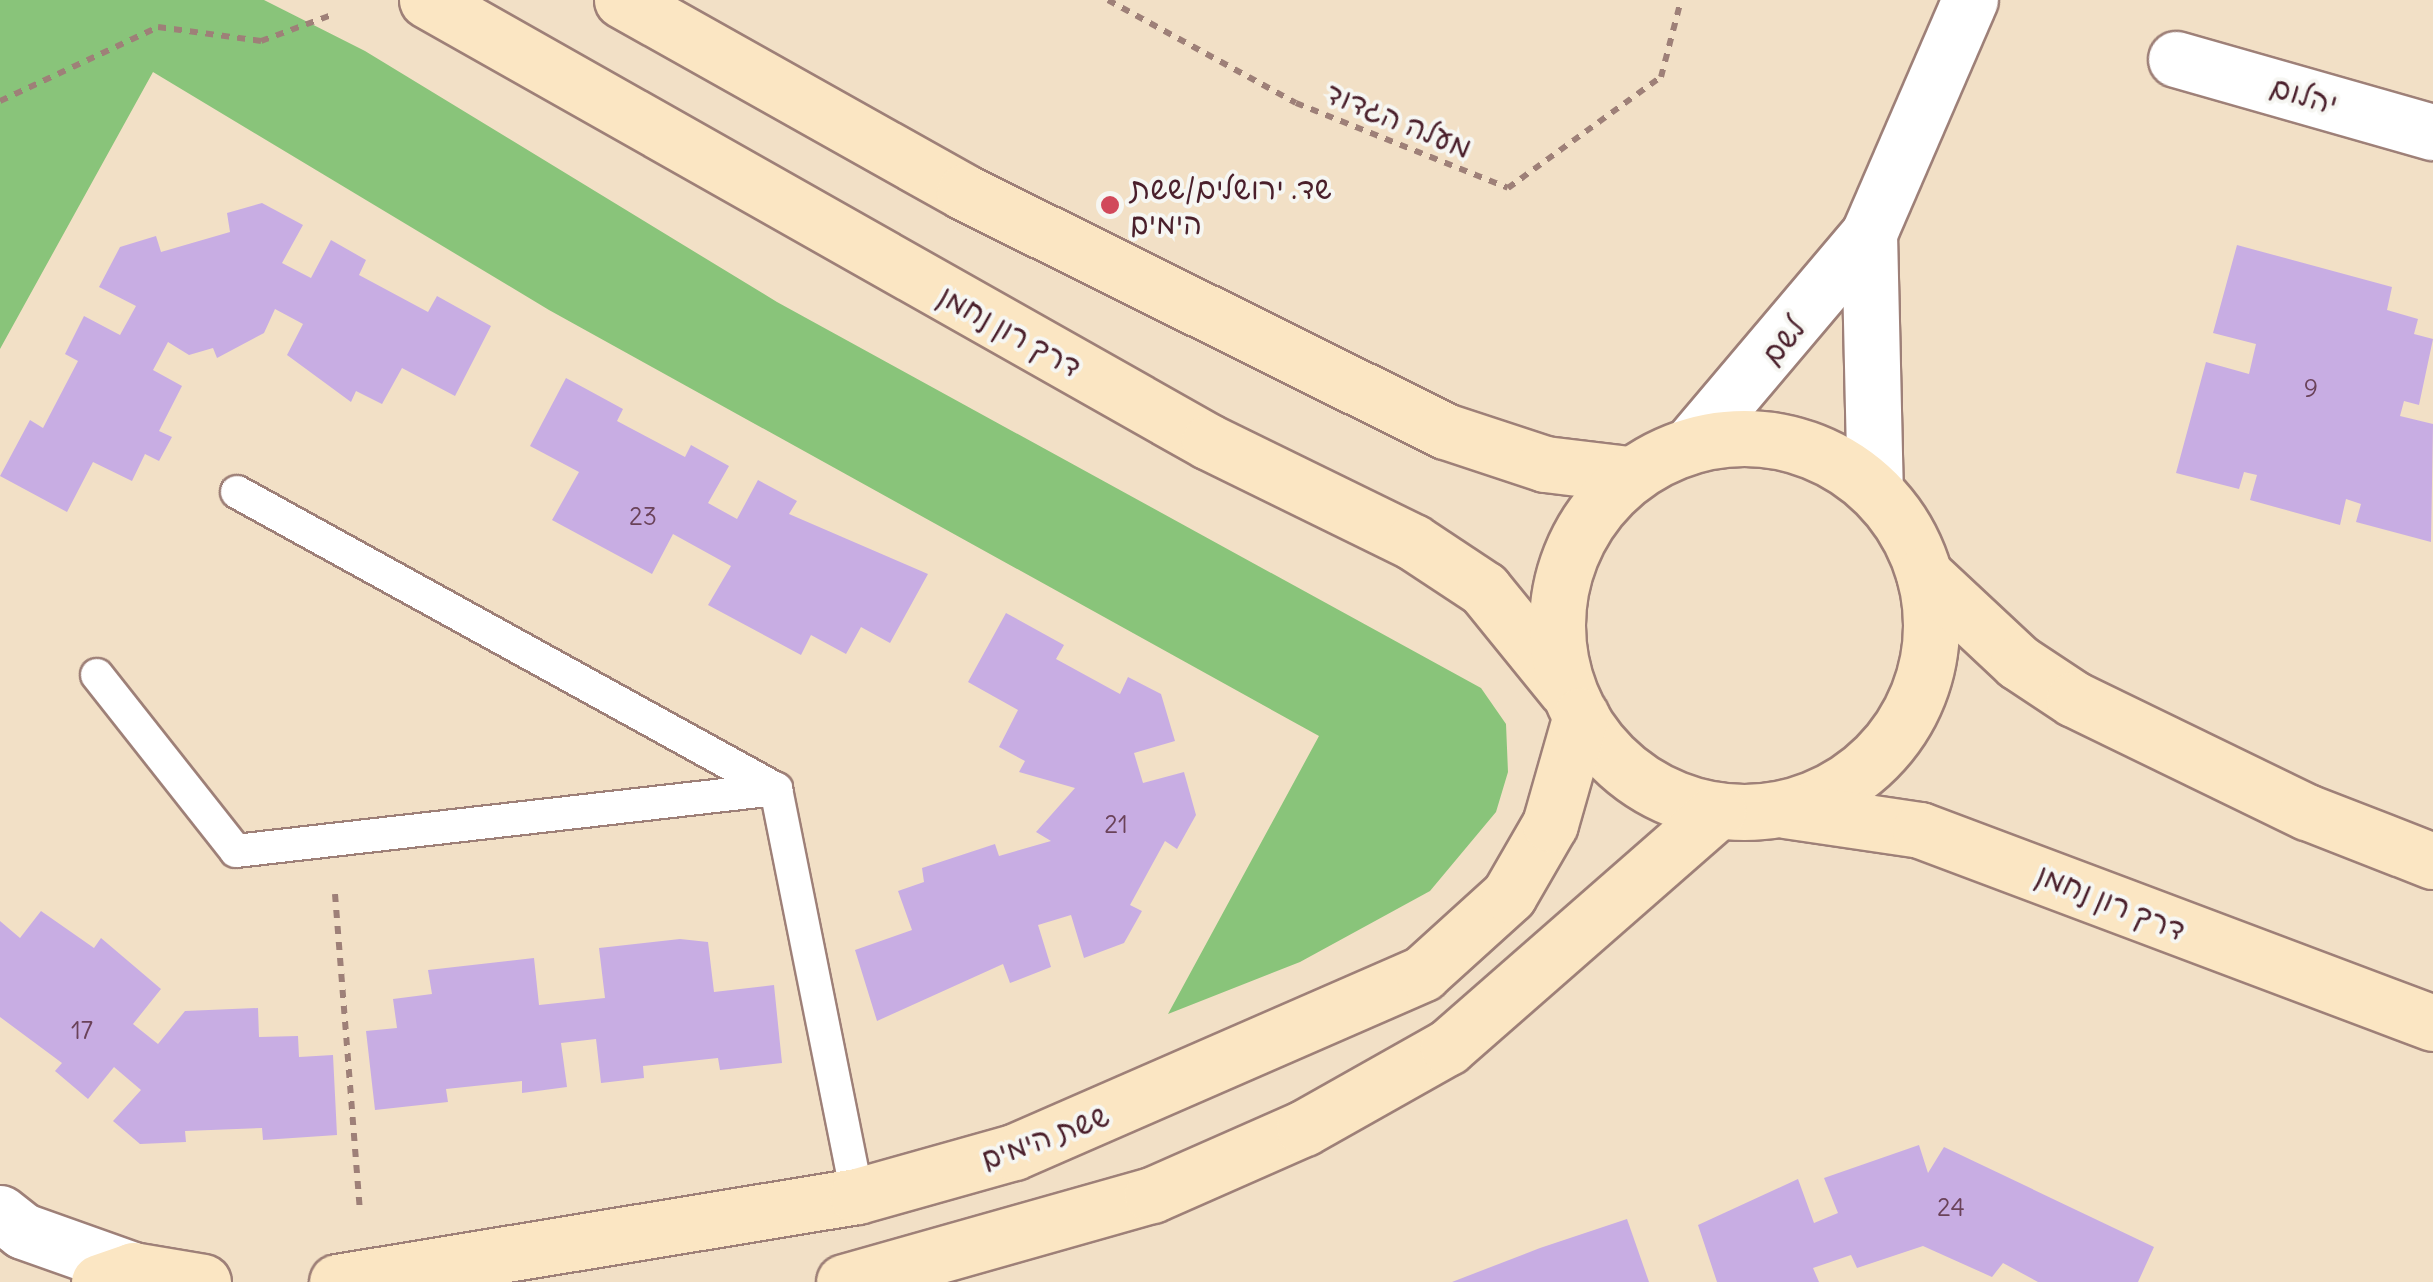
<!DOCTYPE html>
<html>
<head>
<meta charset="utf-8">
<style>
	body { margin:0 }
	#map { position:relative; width:2433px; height:1282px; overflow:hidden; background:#f2e0c6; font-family:Delius,"Playpen Sans Hebrew",sans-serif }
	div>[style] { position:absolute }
	.green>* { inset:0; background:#89c47a }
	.building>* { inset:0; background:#c8ade3 }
	.path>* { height:6px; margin-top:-3px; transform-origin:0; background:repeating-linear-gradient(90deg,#9e8078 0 8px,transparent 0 16px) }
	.roads { filter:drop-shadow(2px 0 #9e8078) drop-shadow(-2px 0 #9e8078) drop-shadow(0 2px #9e8078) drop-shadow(0 -2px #9e8078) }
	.lane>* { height:32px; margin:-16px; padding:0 16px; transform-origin:16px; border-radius:16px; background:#fff }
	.street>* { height:55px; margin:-27.5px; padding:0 27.5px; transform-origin:27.5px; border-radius:27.5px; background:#fff }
	.secondary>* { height:55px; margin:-27.5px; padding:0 27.5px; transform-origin:27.5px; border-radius:27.5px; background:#fbe6c3 }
	.secondary>.ring { margin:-27.5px; padding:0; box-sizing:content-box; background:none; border:55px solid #fbe6c3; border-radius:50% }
	.dots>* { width:28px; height:28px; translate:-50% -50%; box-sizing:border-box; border:5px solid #f6f6f2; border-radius:50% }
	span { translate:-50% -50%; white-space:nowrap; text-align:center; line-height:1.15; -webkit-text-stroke:8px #f6f6f2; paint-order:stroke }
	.number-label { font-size:25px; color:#6a4259 }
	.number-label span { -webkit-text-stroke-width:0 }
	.street-label { font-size:30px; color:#4a1f2b }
	.poi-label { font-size:30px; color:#4a1f2b }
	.left { translate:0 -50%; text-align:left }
</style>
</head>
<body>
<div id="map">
	<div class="green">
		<div style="clip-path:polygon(0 0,264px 0,365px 51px,777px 302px,1481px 688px,1506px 724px,1508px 772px,1496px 812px,1430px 891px,1300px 962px,1168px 1014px,1319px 736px,549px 310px,153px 72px,0 349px)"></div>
	</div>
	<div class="building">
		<div style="clip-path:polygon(262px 203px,303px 225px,282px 263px,311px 278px,331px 240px,366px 260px,359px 275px,428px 312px,437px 296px,491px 326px,455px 396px,402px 368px,382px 404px,356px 391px,351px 402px,287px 355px,303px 324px,275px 309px,264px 333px,217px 358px,213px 348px,189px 355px,168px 342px,153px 370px,182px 386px,159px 431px,172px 437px,159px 461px,145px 454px,132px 481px,93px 462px,67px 512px,0 476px,30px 420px,43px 428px,78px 361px,65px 354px,84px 316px,120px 335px,136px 306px,99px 287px,120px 247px,156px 236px,161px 252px,230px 232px,227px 213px)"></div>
		<div style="clip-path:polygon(2237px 245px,2392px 287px,2387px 310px,2418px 319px,2414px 334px,2433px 339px,2419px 405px,2404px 401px,2400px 416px,2433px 424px,2431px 542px,2356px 522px,2361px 504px,2346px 499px,2340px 525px,2250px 500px,2257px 475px,2244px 472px,2239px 489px,2176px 473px,2206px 362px,2249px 374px,2256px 344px,2213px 333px)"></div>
		<div style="clip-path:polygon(566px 378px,623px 409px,617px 421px,685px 457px,691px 445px,729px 466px,708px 503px,737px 519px,758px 480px,797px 501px,789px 514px,928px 574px,890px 643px,861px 627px,846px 654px,811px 635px,801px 655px,708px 605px,731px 566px,673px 534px,652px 574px,552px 520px,579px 472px,530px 446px)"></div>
		<div style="clip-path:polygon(1006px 613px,1064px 645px,1056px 659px,1120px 694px,1128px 677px,1161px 694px,1175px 741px,1134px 753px,1143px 783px,1184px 772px,1196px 815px,1177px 849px,1165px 841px,1130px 905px,1142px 911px,1124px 943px,1084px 958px,1071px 915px,1038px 925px,1051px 967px,1010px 983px,1003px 964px,877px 1021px,855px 950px,912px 930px,898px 891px,924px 882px,922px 868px,995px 844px,999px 856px,1051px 841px,1036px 832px,1075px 788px,1019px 772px,1025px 761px,999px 747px,1018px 710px,968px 682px)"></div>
		<div style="clip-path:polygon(41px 911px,94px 948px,101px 938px,161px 989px,133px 1024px,158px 1044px,185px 1011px,258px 1008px,259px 1037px,298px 1036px,299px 1057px,333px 1055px,337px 1135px,263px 1140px,262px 1128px,185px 1131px,186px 1142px,140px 1144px,113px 1121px,141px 1090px,114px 1067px,88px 1099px,55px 1071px,62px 1063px,0 1017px,0 921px,20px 938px)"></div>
		<div style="clip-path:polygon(680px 939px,708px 942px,714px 992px,774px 985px,782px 1063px,720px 1070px,718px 1058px,643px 1066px,644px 1078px,601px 1083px,596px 1039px,561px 1043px,567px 1087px,522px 1093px,522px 1081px,446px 1089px,448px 1102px,375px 1110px,366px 1031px,397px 1028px,393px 999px,432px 994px,428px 970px,534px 958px,539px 1005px,605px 998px,599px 948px)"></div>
		<div style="clip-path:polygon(1919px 1145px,1928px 1173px,1944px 1147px,2154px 1247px,2138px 1282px,2038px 1282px,2003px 1263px,1992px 1277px,1923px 1246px,1857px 1268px,1851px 1255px,1813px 1268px,1819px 1282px,1717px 1282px,1698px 1225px,1798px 1179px,1814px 1223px,1838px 1213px,1824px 1178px)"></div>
		<div style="clip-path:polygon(1627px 1219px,1649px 1282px,1452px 1282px,1540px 1248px)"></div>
	</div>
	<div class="path">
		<div style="left:1108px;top:0;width:214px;rotate:28.7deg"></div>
		<div style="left:1296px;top:103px;width:228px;rotate:21.8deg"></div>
		<div style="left:1508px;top:188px;width:189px;rotate:-36deg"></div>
		<div style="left:1661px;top:77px;width:80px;rotate:-75.4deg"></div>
		<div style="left:0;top:101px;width:174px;rotate:-25.1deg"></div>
		<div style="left:158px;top:27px;width:104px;rotate:7.7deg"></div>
		<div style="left:261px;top:41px;width:78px;rotate:-20.3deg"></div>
		<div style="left:335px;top:894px;width:318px;rotate:85.5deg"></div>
	</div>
	<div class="roads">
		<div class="lane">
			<div style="left:237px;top:492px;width:615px;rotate:28.86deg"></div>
			<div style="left:776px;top:789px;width:415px;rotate:78.7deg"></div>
			<div style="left:97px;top:675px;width:224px;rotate:51.7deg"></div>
			<div style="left:236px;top:851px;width:544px;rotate:-6.55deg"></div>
		</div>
		<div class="street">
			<div style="left:2176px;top:59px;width:267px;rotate:15.9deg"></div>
			<div style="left:1869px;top:233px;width:256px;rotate:88.7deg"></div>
			<div style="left:1691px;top:444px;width:276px;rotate:-49.8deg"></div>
			<div style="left:1869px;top:233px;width:254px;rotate:-66.6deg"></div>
			<div style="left:0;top:1213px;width:29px;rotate:38deg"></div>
			<div style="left:23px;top:1231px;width:117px;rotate:19.5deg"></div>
		</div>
		<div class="secondary">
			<div style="left:427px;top:0;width:898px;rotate:29.48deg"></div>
			<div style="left:1209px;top:442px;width:227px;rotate:26.1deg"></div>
			<div style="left:1413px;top:542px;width:85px;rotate:33.5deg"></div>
			<div style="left:1484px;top:589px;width:130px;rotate:50.9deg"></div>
			<div style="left:622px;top:0;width:392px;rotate:29.3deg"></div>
			<div style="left:964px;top:192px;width:537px;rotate:26.42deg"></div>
			<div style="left:1445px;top:431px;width:105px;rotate:18.3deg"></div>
			<div style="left:1545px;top:464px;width:84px;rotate:6.9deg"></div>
			<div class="ring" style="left:1557px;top:438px;width:319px;height:319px"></div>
			<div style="left:1924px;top:574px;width:129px;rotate:43.1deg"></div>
			<div style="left:2018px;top:662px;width:67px;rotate:33.5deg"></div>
			<div style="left:2074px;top:699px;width:259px;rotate:25.9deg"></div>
			<div style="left:2307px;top:812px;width:135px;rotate:21.3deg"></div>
			<div style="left:1785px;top:810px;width:136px;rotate:8.4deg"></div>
			<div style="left:1920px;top:830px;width:548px;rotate:20.62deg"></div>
			<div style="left:99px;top:1282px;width:36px;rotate:-19deg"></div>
			<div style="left:133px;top:1270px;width:71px;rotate:9.7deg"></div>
			<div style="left:337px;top:1282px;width:527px;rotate:-9.39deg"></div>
			<div style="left:857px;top:1196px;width:163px;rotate:-15.7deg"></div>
			<div style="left:1014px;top:1152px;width:446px;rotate:-23.6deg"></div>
			<div style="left:1423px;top:973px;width:116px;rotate:-42.2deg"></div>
			<div style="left:1509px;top:895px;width:82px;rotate:-60deg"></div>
			<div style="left:1550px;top:824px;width:113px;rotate:-74.1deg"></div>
			<div style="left:844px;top:1282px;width:320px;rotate:-15.8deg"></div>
			<div style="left:1152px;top:1195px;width:166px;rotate:-23.8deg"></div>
			<div style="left:1304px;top:1128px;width:165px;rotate:-29.4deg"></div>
			<div style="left:1448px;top:1047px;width:359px;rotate:-41.2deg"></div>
		</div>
	</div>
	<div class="dots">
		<div style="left:1110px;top:205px;background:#d1495b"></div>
	</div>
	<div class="number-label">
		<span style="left:2311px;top:388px">9</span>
		<span style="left:643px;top:516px">23</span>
		<span style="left:1116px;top:824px">21</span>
		<span style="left:82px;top:1030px">17</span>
		<span style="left:1951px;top:1207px">24</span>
	</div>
	<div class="street-label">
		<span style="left:2304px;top:95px;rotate:16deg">יהלום</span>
		<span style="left:1399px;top:120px;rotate:22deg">מעלה הגדוד</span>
		<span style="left:1010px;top:331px;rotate:29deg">דרך רון נחמן</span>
		<span style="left:1783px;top:341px;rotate:-51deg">לשם</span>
		<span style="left:2111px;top:902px;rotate:22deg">דרך רון נחמן</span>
		<span style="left:1045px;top:1137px;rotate:-20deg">ששת הימים</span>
	</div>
	<div class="poi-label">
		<span class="left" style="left:1130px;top:205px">שד. ירושלים/ששת<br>הימים</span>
	</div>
</div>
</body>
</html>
